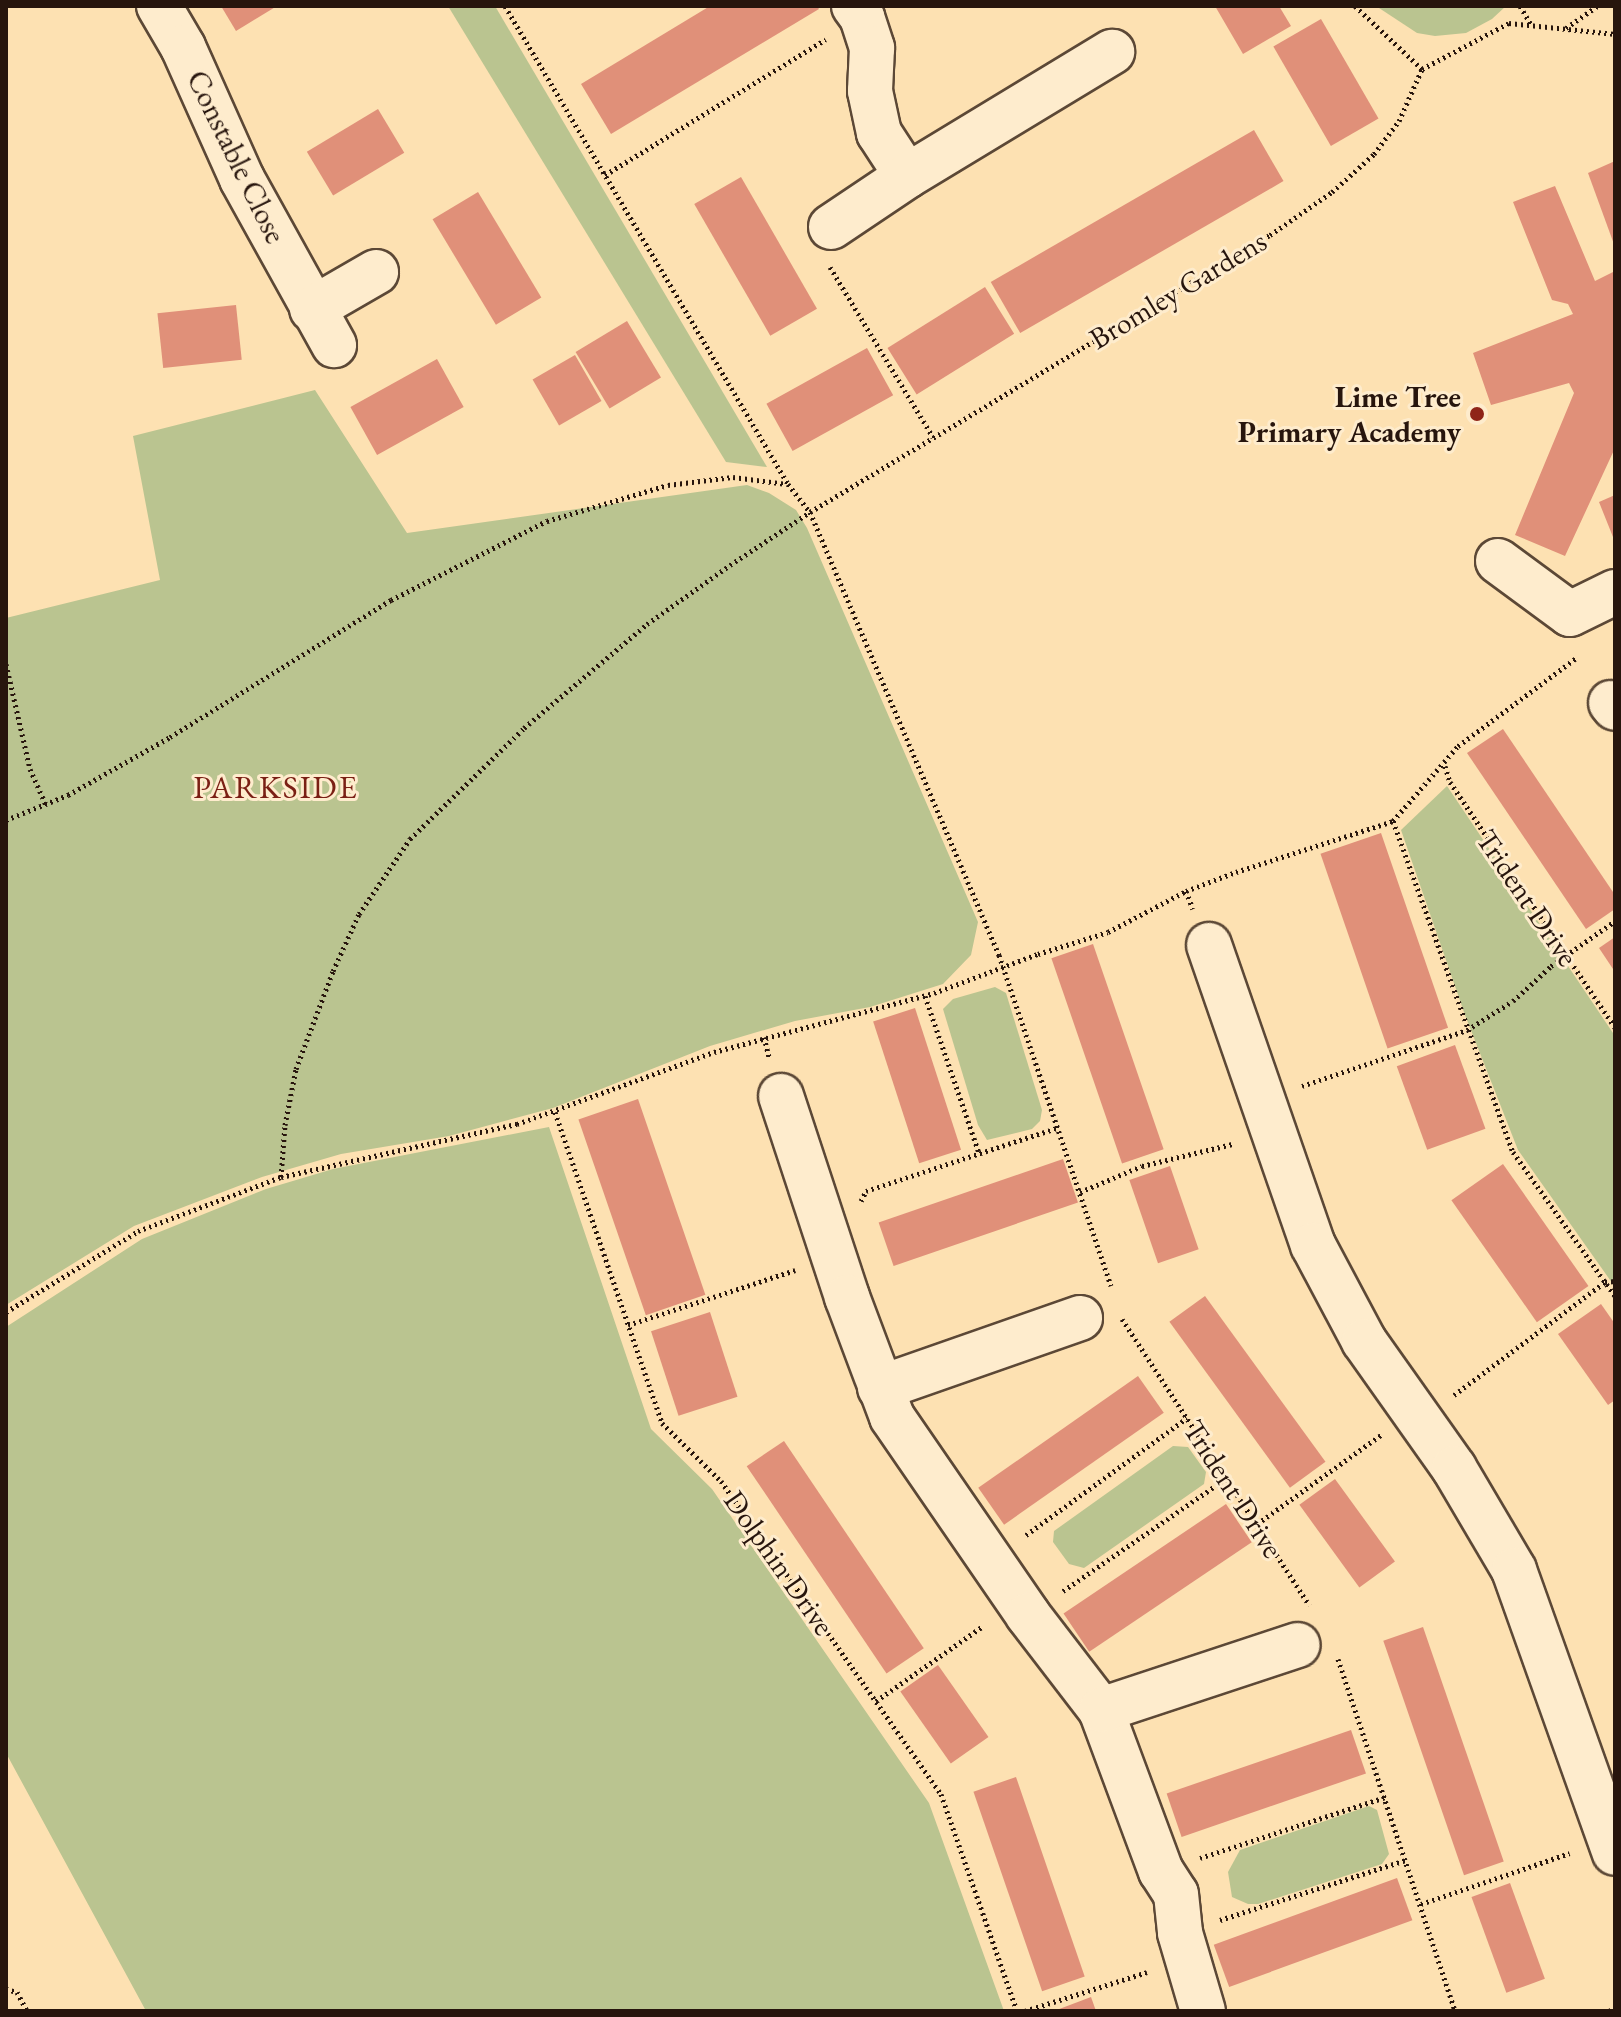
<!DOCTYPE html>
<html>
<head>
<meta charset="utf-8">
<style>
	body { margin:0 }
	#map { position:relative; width:1621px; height:2017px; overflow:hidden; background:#fde1b2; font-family:"EB Garamond",serif }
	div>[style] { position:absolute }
	.green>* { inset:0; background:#bac490 }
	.building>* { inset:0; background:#e09079; transform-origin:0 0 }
	.path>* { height:5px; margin-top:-2.5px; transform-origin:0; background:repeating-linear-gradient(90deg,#27150d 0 2px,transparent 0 6px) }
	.roads { filter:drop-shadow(2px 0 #5c4836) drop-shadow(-2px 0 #5c4836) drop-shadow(0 2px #5c4836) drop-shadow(0 -2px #5c4836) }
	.minor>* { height:44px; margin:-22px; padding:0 22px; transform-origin:22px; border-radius:22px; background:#feeccd }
	.dots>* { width:22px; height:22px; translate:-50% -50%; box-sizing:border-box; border:4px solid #feeccd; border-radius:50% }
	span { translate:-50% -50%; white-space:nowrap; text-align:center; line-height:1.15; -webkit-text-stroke:6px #feeccd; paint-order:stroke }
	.street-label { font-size:30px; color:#27150d }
	.poi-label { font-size:30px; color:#27150d; font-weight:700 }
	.right { translate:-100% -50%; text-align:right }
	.neighbourhood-label { font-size:32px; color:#7a1f14; letter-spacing:2px }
	.frame { position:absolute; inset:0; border:8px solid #27150d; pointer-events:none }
</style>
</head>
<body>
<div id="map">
	<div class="green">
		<div style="clip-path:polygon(448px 6px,495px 6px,767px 467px,726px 462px)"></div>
		<div style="clip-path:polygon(1376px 6px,1506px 6px,1492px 19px,1466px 33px,1435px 36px,1417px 33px)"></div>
		<div style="clip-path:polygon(315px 390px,407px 533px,747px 485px,769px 493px,796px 510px,807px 528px,978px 922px,971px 955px,943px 984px,870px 1007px,795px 1021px,710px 1046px,553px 1108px,449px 1136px,341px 1154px,262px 1177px,134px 1226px,6px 1305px,6px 618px,160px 580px,133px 436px)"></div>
		<div style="clip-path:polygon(1447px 786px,1615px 1036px,1615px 1287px,1518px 1150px,1465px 1015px,1401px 830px)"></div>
		<div style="clip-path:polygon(995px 987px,1006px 993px,1042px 1110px,1040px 1121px,1032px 1129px,987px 1140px,978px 1125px,943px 1009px,953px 999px)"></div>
		<div style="clip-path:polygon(549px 1127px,651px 1429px,712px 1489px,929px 1803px,1004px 2011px,146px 2011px,6px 1753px,6px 1327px,142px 1239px,266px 1189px,333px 1169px)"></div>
		<div style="clip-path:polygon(1173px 1446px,1188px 1447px,1206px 1472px,1204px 1484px,1084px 1568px,1069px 1564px,1053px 1542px,1054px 1531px)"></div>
		<div style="clip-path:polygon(1369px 1806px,1377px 1810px,1389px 1854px,1382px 1864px,1258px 1904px,1248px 1904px,1232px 1897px,1228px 1872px,1240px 1850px)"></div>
	</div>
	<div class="building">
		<div style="clip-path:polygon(221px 6px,277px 6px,236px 31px)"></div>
		<div style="clip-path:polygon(710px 6px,817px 6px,819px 9px,611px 134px,581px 84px)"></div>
		<div style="clip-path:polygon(1215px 6px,1279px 6px,1291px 26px,1243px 54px)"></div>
		<div style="left:1321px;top:19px;width:115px;height:55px;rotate:60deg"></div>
		<div style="left:378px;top:109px;width:51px;height:83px;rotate:59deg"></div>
		<div style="left:1254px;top:130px;width:59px;height:304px;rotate:60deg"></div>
		<div style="clip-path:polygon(1615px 161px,1615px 247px,1588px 173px)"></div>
		<div style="left:741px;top:177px;width:152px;height:54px;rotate:60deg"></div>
		<div style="clip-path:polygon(1555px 186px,1595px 281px,1615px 271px,1615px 448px,1565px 556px,1515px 535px,1574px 393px,1569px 383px,1491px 405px,1473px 353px,1573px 314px,1568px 304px,1552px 300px,1513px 202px)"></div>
		<div style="left:478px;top:192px;width:123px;height:53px;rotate:59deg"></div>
		<div style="left:985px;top:287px;width:55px;height:115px;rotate:58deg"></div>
		<div style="left:236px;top:305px;width:55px;height:79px;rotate:84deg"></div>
		<div style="left:627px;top:321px;width:66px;height:60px;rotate:59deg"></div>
		<div style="left:867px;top:348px;width:54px;height:115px;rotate:61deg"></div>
		<div style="left:575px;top:355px;width:53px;height:49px;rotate:60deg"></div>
		<div style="left:437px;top:359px;width:55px;height:99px;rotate:61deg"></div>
		<div style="clip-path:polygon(1615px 495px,1615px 542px,1599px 502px)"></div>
		<div style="clip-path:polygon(1503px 729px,1615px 895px,1615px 909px,1586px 929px,1467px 753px)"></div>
		<div style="left:1381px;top:833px;width:206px;height:64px;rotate:71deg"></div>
		<div style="clip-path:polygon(1615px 937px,1615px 972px,1599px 948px)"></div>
		<div style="left:1093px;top:944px;width:217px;height:44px;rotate:71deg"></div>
		<div style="left:915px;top:1008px;width:149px;height:44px;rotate:72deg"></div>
		<div style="left:1455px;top:1045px;width:89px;height:62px;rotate:70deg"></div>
		<div style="left:638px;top:1099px;width:207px;height:63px;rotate:71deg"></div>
		<div style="left:1063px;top:1159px;width:46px;height:195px;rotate:71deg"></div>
		<div style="left:1503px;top:1164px;width:149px;height:63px;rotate:55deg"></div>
		<div style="left:1170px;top:1166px;width:88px;height:43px;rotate:71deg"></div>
		<div style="left:1205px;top:1296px;width:205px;height:44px;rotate:54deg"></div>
		<div style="clip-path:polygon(1601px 1304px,1615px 1324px,1615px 1400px,1608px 1405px,1558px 1334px)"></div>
		<div style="left:710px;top:1312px;width:89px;height:62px;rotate:72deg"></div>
		<div style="left:1138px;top:1376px;width:45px;height:195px;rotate:55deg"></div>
		<div style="left:784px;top:1441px;width:250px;height:45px;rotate:56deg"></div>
		<div style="left:1335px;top:1479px;width:102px;height:44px;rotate:54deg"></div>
		<div style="left:1226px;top:1504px;width:46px;height:196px;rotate:56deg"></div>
		<div style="left:1423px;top:1627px;width:248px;height:42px;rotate:71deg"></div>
		<div style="left:938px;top:1665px;width:88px;height:46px;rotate:55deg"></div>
		<div style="left:1351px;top:1730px;width:46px;height:195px;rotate:71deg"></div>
		<div style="left:1016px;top:1777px;width:211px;height:45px;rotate:71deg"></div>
		<div style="left:1397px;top:1878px;width:45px;height:195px;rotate:70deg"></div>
		<div style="left:1510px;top:1883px;width:102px;height:41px;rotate:70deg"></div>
		<div style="clip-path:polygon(1091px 1997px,1096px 2011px,1054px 2011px)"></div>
	</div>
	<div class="path">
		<div style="left:505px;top:6px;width:555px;rotate:59.37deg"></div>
		<div style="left:788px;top:484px;width:36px;rotate:52deg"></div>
		<div style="left:810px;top:512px;width:482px;rotate:66.9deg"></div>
		<div style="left:999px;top:955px;width:349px;rotate:71.3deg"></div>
		<div style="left:1355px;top:6px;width:92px;rotate:43.2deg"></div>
		<div style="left:1520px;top:6px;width:21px;rotate:59deg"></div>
		<div style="left:1566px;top:28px;width:39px;rotate:-35deg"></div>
		<div style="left:1422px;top:69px;width:98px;rotate:-27.9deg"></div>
		<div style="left:1509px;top:23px;width:107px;rotate:5.9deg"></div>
		<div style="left:605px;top:175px;width:259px;rotate:-31.6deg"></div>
		<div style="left:830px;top:267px;width:199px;rotate:58.8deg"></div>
		<div style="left:6px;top:664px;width:108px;rotate:77.1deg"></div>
		<div style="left:30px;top:769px;width:39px;rotate:66deg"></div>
		<div style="left:1445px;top:766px;width:17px;rotate:73deg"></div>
		<div style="left:1450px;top:782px;width:296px;rotate:56.1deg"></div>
		<div style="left:6px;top:820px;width:67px;rotate:-22deg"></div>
		<div style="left:68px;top:795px;width:117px;rotate:-29.6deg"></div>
		<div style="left:170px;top:737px;width:260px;rotate:-31.8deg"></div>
		<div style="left:391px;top:600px;width:175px;rotate:-26.9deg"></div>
		<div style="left:547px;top:521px;width:126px;rotate:-16.6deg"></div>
		<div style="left:668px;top:485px;width:65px;rotate:-7deg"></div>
		<div style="left:733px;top:477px;width:54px;rotate:7.4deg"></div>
		<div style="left:1393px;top:821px;width:352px;rotate:70.1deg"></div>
		<div style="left:1513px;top:1152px;width:176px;rotate:54.7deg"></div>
		<div style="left:1186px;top:891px;width:19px;rotate:69deg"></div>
		<div style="left:925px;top:996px;width:166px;rotate:71deg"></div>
		<div style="left:764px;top:1037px;width:21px;rotate:76deg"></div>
		<div style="left:1302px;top:1086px;width:174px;rotate:-18.7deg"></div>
		<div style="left:1467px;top:1030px;width:54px;rotate:-32.2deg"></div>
		<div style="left:1513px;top:1001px;width:52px;rotate:-42.6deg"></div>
		<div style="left:1551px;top:966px;width:78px;rotate:-35.1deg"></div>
		<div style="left:555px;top:1112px;width:329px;rotate:71deg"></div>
		<div style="left:662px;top:1423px;width:83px;rotate:44.5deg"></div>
		<div style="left:721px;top:1481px;width:383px;rotate:54.9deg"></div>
		<div style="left:941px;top:1794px;width:230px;rotate:70.7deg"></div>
		<div style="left:281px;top:1177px;width:242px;rotate:-12.7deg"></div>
		<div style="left:517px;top:1124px;width:210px;rotate:-20.1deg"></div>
		<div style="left:714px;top:1052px;width:228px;rotate:-15deg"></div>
		<div style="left:934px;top:993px;width:111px;rotate:-20.6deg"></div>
		<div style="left:1038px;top:954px;width:73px;rotate:-17.4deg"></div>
		<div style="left:1108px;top:932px;width:88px;rotate:-27.7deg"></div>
		<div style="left:1186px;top:891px;width:53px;rotate:-20.8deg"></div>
		<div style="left:1236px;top:872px;width:165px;rotate:-18deg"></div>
		<div style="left:1393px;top:821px;width:99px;rotate:-49.1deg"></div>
		<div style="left:1458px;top:746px;width:147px;rotate:-36.7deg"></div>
		<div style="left:1080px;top:1192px;width:67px;rotate:-22.8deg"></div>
		<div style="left:1142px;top:1166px;width:93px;rotate:-13.7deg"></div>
		<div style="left:861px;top:1201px;width:11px;rotate:-63deg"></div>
		<div style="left:866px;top:1191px;width:203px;rotate:-18.3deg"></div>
		<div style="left:6px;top:1312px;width:155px;rotate:-31.5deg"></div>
		<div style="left:138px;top:1231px;width:153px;rotate:-20.7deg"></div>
		<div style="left:281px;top:1177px;width:52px;rotate:-85.6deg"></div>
		<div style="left:285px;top:1125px;width:57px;rotate:-78.9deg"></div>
		<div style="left:296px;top:1069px;width:105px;rotate:-69.3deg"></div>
		<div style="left:333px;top:971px;width:63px;rotate:-65.5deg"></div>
		<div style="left:359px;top:914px;width:91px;rotate:-55.8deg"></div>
		<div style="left:410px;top:839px;width:159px;rotate:-44.2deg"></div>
		<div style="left:524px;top:728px;width:161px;rotate:-40.2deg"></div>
		<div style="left:647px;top:624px;width:102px;rotate:-35.4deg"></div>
		<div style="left:730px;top:565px;width:96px;rotate:-33.5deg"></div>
		<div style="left:810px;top:512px;width:537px;rotate:-31.06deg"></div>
		<div style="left:1270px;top:235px;width:75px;rotate:-34.7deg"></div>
		<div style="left:1332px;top:192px;width:57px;rotate:-42.1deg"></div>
		<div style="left:1374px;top:154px;width:41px;rotate:-52.9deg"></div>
		<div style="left:1399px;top:121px;width:57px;rotate:-66.1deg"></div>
		<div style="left:1122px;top:1319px;width:342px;rotate:56.8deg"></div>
		<div style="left:628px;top:1325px;width:176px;rotate:-18.2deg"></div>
		<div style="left:1454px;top:1395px;width:189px;rotate:-36.8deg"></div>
		<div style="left:1605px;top:1282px;width:10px;rotate:-6deg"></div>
		<div style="left:1257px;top:1524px;width:153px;rotate:-35.7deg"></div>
		<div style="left:1026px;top:1535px;width:199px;rotate:-36deg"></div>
		<div style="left:1063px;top:1591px;width:199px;rotate:-34.6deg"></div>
		<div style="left:1338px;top:1659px;width:371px;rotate:71.6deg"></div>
		<div style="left:876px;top:1701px;width:131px;rotate:-35deg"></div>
		<div style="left:1200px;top:1858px;width:195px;rotate:-18.2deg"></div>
		<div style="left:1421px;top:1904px;width:157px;rotate:-18.9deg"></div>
		<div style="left:1220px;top:1920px;width:195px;rotate:-17.9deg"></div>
		<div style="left:6px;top:1989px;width:11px;rotate:15deg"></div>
		<div style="left:17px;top:1992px;width:21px;rotate:62deg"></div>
		<div style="left:1025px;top:2011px;width:128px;rotate:-17.7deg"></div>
		<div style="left:1609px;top:2011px;width:7px;rotate:-27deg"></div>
	</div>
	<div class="roads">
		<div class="minor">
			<div style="left:159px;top:6px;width:48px;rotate:59.7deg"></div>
			<div style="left:183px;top:47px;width:145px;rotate:65.9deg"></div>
			<div style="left:242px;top:179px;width:190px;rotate:61deg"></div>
			<div style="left:854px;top:6px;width:14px;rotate:54deg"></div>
			<div style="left:862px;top:17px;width:33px;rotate:72deg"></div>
			<div style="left:872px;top:48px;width:43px;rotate:92.7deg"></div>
			<div style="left:870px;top:91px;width:43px;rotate:77.9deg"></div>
			<div style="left:879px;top:133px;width:51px;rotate:56.9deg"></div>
			<div style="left:831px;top:227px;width:92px;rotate:-33.9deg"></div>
			<div style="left:907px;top:176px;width:240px;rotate:-31.2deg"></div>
			<div style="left:312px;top:309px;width:74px;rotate:-30deg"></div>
			<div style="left:1498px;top:561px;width:89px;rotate:36.4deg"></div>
			<div style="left:1570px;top:614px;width:50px;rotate:-26.1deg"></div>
			<div style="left:1611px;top:703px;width:6px;rotate:51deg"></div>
			<div style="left:1209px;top:945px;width:318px;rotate:70.9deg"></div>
			<div style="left:1313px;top:1245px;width:109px;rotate:62deg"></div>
			<div style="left:1364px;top:1341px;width:156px;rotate:54.7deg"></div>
			<div style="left:1454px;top:1468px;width:118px;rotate:59.5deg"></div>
			<div style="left:1514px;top:1570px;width:300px;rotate:70.4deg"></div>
			<div style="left:781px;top:1096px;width:212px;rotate:71.8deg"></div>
			<div style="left:847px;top:1297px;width:128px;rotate:69.4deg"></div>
			<div style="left:892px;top:1417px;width:240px;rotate:55.5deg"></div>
			<div style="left:1028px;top:1615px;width:120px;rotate:52.5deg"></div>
			<div style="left:1101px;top:1710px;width:172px;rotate:69.6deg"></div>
			<div style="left:1161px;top:1871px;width:27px;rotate:57deg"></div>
			<div style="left:1176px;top:1894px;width:39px;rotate:84deg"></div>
			<div style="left:1180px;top:1933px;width:81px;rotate:73.6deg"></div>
			<div style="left:880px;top:1388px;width:212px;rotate:-19.3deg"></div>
			<div style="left:1101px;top:1710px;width:207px;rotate:-18.3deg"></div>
		</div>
	</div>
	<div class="dots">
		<div style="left:1477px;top:414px;background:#8f2418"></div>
	</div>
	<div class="street-label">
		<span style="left:236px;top:157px;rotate:64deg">Constable Close</span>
		<span style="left:1178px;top:290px;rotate:-31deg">Bromley Gardens</span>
		<span style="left:1527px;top:898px;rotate:56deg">Trident Drive</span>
		<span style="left:1233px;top:1489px;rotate:57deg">Trident Drive</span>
		<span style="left:779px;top:1563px;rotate:55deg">Dolphin Drive</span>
	</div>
	<div class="poi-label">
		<span class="right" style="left:1461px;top:414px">Lime Tree<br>Primary Academy</span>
	</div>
	<div class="neighbourhood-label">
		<span style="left:276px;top:787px">PARKSIDE</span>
	</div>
	<div class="frame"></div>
</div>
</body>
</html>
